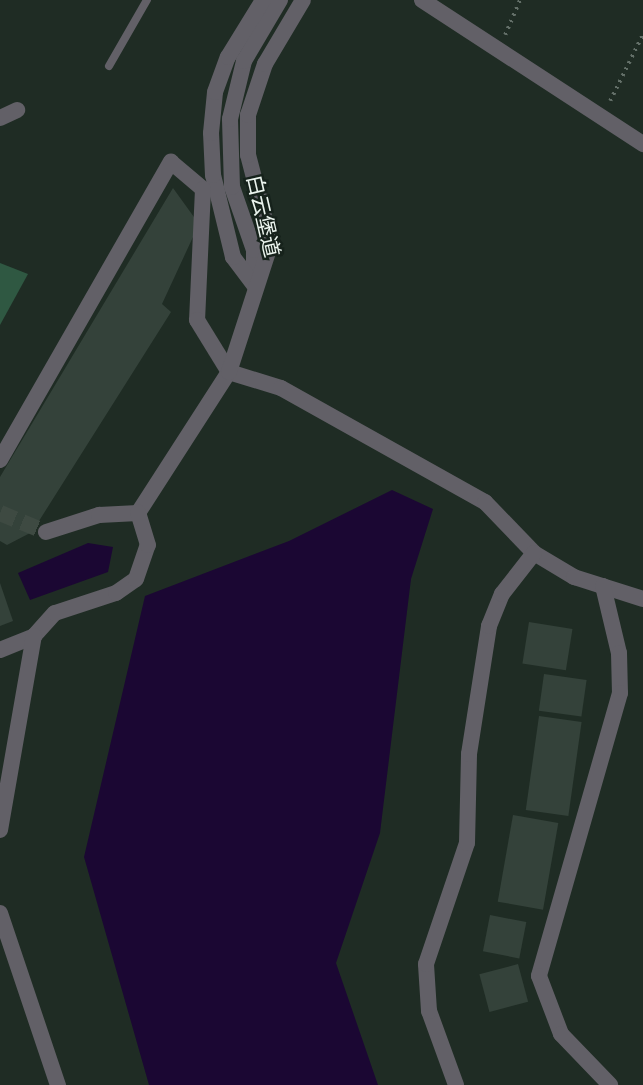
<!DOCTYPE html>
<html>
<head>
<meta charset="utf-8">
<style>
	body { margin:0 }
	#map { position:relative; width:643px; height:1085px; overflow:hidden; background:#1f2c24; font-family:"Archivo Narrow","Noto Sans SC",sans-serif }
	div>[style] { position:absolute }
	.green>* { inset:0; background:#2f5842 }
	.water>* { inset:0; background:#1b0733 }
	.building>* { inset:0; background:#34423a; transform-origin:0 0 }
	.minor-tunnel>* { height:16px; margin-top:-8px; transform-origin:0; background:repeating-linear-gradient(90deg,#3e4a42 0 16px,transparent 0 24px) }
	.path>* { height:3.5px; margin-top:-1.75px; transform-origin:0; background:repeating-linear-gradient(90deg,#636f68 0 2px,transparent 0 7px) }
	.service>* { height:8px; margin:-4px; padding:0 4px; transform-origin:4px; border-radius:4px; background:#626067 }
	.minor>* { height:16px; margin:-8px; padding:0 8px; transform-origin:8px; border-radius:8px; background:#626067 }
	span { translate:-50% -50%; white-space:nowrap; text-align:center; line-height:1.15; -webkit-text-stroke:5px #16221b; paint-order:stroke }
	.street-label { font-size:21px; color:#ebf4ee }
</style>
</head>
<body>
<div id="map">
	<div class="green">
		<div style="clip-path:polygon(0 263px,28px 274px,0 325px)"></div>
	</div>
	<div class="water">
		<div style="clip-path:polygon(392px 490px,433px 509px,411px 579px,380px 833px,336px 963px,378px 1085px,149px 1085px,84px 857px,145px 596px,289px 541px)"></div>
		<div style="clip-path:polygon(88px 543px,113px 547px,108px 572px,30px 600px,18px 573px)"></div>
	</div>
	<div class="building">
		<div style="clip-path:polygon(173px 188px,199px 224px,162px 304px,171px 312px,32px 532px,7px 545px,0 541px,0 477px)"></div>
		<div style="clip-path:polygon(0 583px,13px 621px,0 626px)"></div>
		<div style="left:529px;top:622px;width:44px;height:42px;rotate:9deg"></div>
		<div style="left:544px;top:674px;width:43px;height:37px;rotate:8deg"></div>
		<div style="left:539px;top:716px;width:43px;height:95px;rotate:8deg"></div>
		<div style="left:513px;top:815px;width:46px;height:88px;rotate:10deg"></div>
		<div style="left:490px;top:915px;width:37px;height:37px;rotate:11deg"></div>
		<div style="left:518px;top:964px;width:39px;height:40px;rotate:75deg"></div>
	</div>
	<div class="minor-tunnel">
		<div style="left:0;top:513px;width:50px;rotate:22.4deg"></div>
	</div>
	<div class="path">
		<div style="left:505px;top:35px;width:38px;rotate:-67deg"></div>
		<div style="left:610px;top:101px;width:75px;rotate:-63.8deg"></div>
	</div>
	<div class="service">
		<div style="left:109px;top:66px;width:76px;rotate:-60.1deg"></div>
	</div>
	<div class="minor">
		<div style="left:422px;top:0;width:264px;rotate:33.1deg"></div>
		<div style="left:0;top:118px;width:19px;rotate:-25deg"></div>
		<div style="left:254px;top:276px;width:26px;rotate:-90deg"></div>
		<div style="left:254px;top:250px;width:67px;rotate:-109.2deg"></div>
		<div style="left:232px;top:187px;width:68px;rotate:-91.7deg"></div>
		<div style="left:230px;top:119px;width:60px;rotate:-76.4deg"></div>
		<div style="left:244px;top:61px;width:71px;rotate:-59.5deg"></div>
		<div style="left:254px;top:285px;width:35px;rotate:-127deg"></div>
		<div style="left:233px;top:257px;width:84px;rotate:-103.7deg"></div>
		<div style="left:213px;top:175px;width:42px;rotate:-92.7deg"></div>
		<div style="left:211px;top:133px;width:41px;rotate:-84.4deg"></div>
		<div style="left:215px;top:92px;width:37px;rotate:-70deg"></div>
		<div style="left:228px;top:57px;width:67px;rotate:-58.4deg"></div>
		<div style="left:0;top:460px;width:344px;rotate:-60.2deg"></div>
		<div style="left:171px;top:162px;width:42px;rotate:40.2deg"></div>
		<div style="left:203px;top:189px;width:131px;rotate:92.6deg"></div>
		<div style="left:197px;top:320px;width:61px;rotate:58.4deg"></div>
		<div style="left:229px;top:372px;width:54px;rotate:17.1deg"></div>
		<div style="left:281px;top:388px;width:234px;rotate:29.2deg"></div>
		<div style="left:485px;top:502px;width:71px;rotate:46.1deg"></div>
		<div style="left:534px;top:553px;width:47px;rotate:31deg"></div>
		<div style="left:574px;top:577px;width:72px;rotate:17.7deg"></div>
		<div style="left:46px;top:532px;width:56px;rotate:-17.8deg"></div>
		<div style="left:99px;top:515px;width:39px;rotate:-3deg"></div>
		<div style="left:138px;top:513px;width:168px;rotate:-57.2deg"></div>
		<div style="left:229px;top:372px;width:136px;rotate:-72deg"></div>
		<div style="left:271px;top:243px;width:91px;rotate:-104.6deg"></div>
		<div style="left:248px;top:155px;width:40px;rotate:-90deg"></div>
		<div style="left:248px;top:115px;width:54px;rotate:-71.6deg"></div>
		<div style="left:265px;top:64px;width:74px;rotate:-59.3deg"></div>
		<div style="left:603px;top:586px;width:69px;rotate:76.6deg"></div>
		<div style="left:619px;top:653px;width:40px;rotate:88.6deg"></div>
		<div style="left:620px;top:693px;width:294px;rotate:106deg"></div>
		<div style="left:539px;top:976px;width:62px;rotate:69.2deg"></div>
		<div style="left:561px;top:1034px;width:71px;rotate:46.1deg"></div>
		<div style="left:0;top:650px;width:37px;rotate:-22deg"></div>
		<div style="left:34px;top:636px;width:31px;rotate:-48deg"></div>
		<div style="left:55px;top:613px;width:64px;rotate:-18.2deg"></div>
		<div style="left:116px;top:593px;width:24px;rotate:-35deg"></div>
		<div style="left:136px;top:579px;width:36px;rotate:-71deg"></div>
		<div style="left:148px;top:545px;width:34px;rotate:-107deg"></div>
		<div style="left:0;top:830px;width:197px;rotate:-80.1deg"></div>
		<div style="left:0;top:913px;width:182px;rotate:71.4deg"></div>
		<div style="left:456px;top:1085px;width:79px;rotate:-110deg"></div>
		<div style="left:429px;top:1011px;width:47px;rotate:-93.7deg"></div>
		<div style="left:426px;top:964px;width:128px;rotate:-71.3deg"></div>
		<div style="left:467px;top:843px;width:89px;rotate:-88.7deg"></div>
		<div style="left:469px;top:754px;width:130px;rotate:-81.1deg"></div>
		<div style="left:489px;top:626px;width:35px;rotate:-68deg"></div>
		<div style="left:502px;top:594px;width:52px;rotate:-52deg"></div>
	</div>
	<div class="street-label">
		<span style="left:263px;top:216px;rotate:77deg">白云堡道</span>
	</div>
</div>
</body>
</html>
